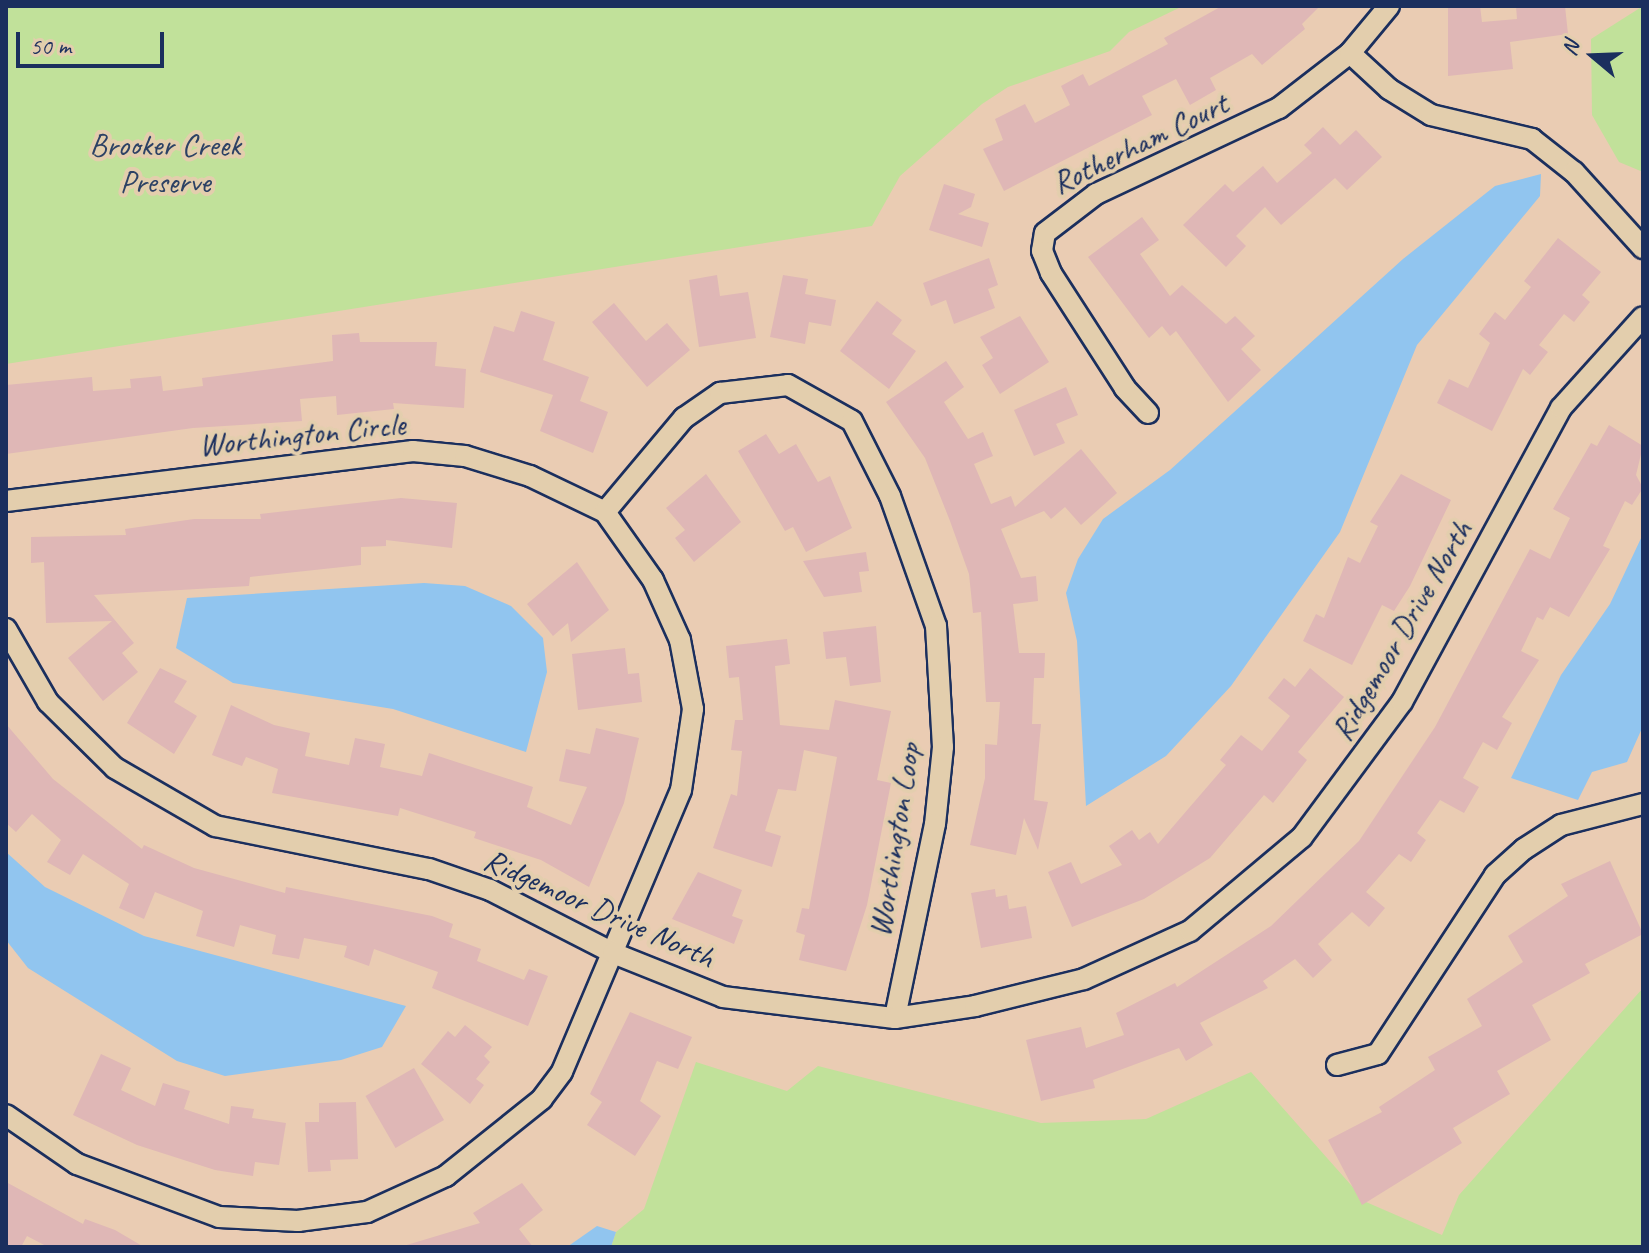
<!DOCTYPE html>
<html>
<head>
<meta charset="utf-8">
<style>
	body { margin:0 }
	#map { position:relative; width:1649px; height:1253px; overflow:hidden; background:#eaccb3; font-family:Caveat,sans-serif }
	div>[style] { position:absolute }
	.green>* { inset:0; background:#c1e19a }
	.water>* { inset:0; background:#91c5ef }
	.building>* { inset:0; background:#dfb7b6; transform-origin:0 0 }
	.roads { filter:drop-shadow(2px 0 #1b2f5e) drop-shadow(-2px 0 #1b2f5e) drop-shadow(0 2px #1b2f5e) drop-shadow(0 -2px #1b2f5e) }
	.minor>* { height:20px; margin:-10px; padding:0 10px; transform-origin:10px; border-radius:10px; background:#e3cead }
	span { translate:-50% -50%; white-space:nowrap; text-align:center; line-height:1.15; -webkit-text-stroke:8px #e3cead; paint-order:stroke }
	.street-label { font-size:32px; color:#1b2f5e }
	.park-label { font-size:32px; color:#2c4164 }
	.frame { position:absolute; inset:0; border:8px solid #1b2f5e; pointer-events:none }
	.north { position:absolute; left:1553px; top:16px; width:80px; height:80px; -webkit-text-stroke:6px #e3cead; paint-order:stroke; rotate:289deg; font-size:22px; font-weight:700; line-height:32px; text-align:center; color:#1b2f5e }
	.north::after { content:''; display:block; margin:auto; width:28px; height:36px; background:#1b2f5e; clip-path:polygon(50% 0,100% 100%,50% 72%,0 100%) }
	.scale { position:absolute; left:16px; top:32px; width:148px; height:36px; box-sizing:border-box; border:4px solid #1b2f5e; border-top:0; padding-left:10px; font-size:24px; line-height:28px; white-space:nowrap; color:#1b2f5e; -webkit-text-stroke:6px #e3cead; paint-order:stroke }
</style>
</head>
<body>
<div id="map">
	<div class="green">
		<div style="clip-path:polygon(6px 6px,1183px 6px,1129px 32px,1110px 51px,1008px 87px,982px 104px,900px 176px,872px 226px,6px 364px)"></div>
		<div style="clip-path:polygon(1643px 6px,1643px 172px,1619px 162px,1592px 115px,1591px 39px)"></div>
		<div style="clip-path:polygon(1643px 988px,1643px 1247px,611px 1247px,616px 1232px,644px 1209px,696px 1062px,787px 1091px,818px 1066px,1041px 1123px,1146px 1119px,1251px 1072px,1366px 1202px,1442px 1235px,1459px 1195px)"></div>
	</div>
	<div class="water">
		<div style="clip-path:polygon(1541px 174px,1540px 196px,1417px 345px,1340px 532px,1231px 686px,1166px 756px,1086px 806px,1077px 641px,1066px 593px,1078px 559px,1103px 519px,1170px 470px,1403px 259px,1495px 186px)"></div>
		<div style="clip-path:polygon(1643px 534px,1643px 726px,1627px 762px,1592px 772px,1578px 800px,1511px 778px,1561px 675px,1610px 604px)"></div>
		<div style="clip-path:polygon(424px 583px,465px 586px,511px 606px,543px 638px,547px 672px,526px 752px,393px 709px,233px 683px,176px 648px,187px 598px)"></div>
		<div style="clip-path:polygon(6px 852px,45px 887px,144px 936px,406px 1006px,382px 1047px,341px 1060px,225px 1076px,177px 1061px,28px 968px,6px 940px)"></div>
		<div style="clip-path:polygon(597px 1226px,616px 1232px,611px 1247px,567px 1247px)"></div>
	</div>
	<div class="building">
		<div style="clip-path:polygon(1222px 6px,1320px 6px,1302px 24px,1305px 29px,1262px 65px,1252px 54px,1210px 78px,1216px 90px,1190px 105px,1176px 79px,1142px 96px,1152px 115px,1004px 191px,983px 149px,1003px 140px,995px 119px,1025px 104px,1035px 123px,1070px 105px,1061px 86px,1083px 74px,1089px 86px,1168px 44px,1164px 38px)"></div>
		<div style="clip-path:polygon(1448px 6px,1480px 6px,1482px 22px,1517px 19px,1516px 6px,1565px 6px,1568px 34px,1510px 42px,1513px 69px,1448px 76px)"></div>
		<div style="clip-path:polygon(1323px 127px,1340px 145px,1356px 130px,1382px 157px,1347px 190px,1335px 178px,1281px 225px,1265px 207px,1236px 236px,1246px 246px,1226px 267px,1183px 225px,1225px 184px,1233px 192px,1263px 166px,1277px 183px,1312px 153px,1304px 145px)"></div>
		<div style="clip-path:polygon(944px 184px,975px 194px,971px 207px,958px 214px,989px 223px,982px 247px,929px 230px)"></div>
		<div style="clip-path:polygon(1142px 217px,1159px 240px,1140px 254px,1170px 296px,1182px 285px,1226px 324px,1235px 316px,1255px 336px,1241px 349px,1261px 370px,1228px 402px,1176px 331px,1170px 336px,1162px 326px,1149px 338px,1088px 257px)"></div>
		<div style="clip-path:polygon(1558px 238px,1601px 272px,1582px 295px,1590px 302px,1574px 322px,1564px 314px,1539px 345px,1548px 352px,1530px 375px,1523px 369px,1492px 431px,1437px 403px,1449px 379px,1468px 388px,1490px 343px,1479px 334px,1495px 312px,1505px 320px,1531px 287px,1524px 281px)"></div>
		<div style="clip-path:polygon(989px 258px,998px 285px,988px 289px,995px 308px,954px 324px,946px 300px,931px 306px,923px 283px)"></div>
		<div style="clip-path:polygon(717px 275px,720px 296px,748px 292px,756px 338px,699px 347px,689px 280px)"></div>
		<div style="clip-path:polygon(783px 275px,808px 279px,805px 294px,836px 300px,831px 326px,809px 322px,805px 344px,770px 337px)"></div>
		<div style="clip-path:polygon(877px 301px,902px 320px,892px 334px,916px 351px,889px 389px,840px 351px)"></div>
		<div style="clip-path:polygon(614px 303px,646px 341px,667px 323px,690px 350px,647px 387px,592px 322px)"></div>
		<div style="clip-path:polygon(521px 311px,555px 322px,543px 360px,589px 377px,580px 401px,608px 412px,593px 453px,540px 431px,553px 395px,480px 372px,494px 326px,514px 332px)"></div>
		<div style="clip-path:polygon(1020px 316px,1049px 362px,1000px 394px,982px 365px,993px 358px,980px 337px)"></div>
		<div style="clip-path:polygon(359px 333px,360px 342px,437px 342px,435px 366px,466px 369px,464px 408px,393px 403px,394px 409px,337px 415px,336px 396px,300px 399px,302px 421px,193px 428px,6px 454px,6px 385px,92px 377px,93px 391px,131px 388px,130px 379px,161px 376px,163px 391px,203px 386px,202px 378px,333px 361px,332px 335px)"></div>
		<div style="clip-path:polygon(946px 361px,964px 387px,944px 402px,968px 439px,983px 432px,993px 456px,974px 464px,991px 504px,1011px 496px,1015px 507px,1081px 449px,1117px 493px,1081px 525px,1065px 507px,1051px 519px,1044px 511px,1001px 529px,1021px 578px,1036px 576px,1038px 601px,1013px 604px,1019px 653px,1045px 653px,1044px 678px,1034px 678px,1032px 724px,1041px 724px,1034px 800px,1048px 802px,1038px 850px,1024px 818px,1016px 855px,970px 845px,985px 778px,985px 744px,997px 745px,1000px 702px,986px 702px,981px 612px,973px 613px,969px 574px,950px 521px,925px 458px,886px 402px)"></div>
		<div style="clip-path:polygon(1066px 387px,1078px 415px,1056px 424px,1065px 443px,1034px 456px,1014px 410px)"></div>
		<div style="clip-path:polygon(1609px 425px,1643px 446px,1636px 475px,1643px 488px,1632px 505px,1625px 501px,1603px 546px,1610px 549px,1569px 617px,1550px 607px,1543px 620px,1537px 617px,1521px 651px,1539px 660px,1502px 717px,1512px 723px,1497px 750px,1483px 742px,1463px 778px,1479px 787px,1464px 813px,1440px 800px,1417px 833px,1426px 840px,1411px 862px,1399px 854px,1366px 892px,1385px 908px,1369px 927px,1352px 912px,1318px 944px,1332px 960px,1313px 978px,1295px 959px,1263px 981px,1268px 988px,1200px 1023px,1213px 1045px,1186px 1061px,1179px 1048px,1093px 1080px,1095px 1088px,1041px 1101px,1026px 1040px,1081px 1027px,1086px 1048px,1124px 1035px,1116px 1013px,1175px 983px,1177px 987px,1271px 926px,1359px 841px,1435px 727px,1530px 549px,1550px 559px,1570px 518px,1553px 509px,1591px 443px,1597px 446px)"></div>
		<div style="clip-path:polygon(766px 434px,779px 454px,796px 444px,818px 482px,830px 476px,852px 528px,806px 552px,793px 527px,785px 531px,738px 451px)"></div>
		<div style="clip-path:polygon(706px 474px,741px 522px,694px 562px,675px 538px,685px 530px,666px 508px)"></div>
		<div style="clip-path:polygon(1401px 474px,1451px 500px,1410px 586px,1394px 611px,1382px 605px,1352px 665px,1303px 641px,1316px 614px,1324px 618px,1348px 557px,1360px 563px,1378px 526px,1370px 522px)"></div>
		<div style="clip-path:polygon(401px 498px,457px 503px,452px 548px,386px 540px,386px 546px,361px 547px,361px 565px,250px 577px,249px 586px,94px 595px,134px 643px,122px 653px,138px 672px,103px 701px,68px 658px,112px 621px,46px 623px,44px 562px,31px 563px,31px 537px,126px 535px,125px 529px,194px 519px,261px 519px,260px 514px)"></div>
		<div style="clip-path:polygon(866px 552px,869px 571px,859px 572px,862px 592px,824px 597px,803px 561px)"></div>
		<div style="clip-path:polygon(577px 562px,609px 610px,571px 642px,568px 623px,553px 636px,527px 604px)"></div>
		<div style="clip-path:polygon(876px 626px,881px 682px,850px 686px,846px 657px,826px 659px,823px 632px)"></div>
		<div style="clip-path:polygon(787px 639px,790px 664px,775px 666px,780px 725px,829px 730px,835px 700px,891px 711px,877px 780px,891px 783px,867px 905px,846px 971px,799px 960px,805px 935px,796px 932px,802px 908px,809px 909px,837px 757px,804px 750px,796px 791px,778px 789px,765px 831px,781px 836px,772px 867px,713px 848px,731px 794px,737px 796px,742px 751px,731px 750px,735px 720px,743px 720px,739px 677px,729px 678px,726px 646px)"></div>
		<div style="clip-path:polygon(625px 648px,628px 674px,639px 673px,642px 702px,578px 710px,572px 654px)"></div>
		<div style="clip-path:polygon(160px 668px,187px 681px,174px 702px,197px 716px,174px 754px,127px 723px)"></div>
		<div style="clip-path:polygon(1310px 668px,1344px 697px,1298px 752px,1307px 760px,1273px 803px,1264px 795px,1210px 858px,1144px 899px,1072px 927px,1048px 872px,1071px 862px,1081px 884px,1122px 865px,1109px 846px,1132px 830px,1139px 840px,1150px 832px,1158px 844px,1226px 765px,1220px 760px,1241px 735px,1262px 751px,1290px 716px,1268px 698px,1284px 678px,1295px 687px)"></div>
		<div style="clip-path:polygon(231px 705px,274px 725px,310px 733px,305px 756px,349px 765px,355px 738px,385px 744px,380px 767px,422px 776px,429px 753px,533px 787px,527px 807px,571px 825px,587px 787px,559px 781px,566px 749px,590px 754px,596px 728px,639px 738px,624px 803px,589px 887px,541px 860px,474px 838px,476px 832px,400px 808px,398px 816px,272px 793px,278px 769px,246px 757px,242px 766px,212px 755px)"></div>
		<div style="clip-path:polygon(6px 724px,53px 779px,142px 849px,144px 845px,194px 868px,285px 893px,286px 887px,432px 916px,453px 924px,449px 937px,481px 949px,477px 961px,524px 980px,529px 969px,548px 976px,528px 1026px,432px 988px,438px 972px,374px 949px,369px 966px,344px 957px,347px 946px,304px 938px,299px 959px,272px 954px,276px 935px,240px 925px,234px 947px,196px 936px,203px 911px,155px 892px,144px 919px,119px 908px,129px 884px,83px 854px,70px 875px,47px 862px,61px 840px,32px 814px,16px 832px,6px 823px)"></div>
		<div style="clip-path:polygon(1610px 861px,1643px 934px,1585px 964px,1590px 973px,1532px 1005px,1551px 1040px,1497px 1071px,1510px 1094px,1453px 1128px,1462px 1143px,1362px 1205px,1328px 1140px,1382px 1112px,1379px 1107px,1435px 1070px,1428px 1057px,1482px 1026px,1467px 999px,1523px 962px,1508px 936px,1568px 896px,1561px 884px)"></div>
		<div style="clip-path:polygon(698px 872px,742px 890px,732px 916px,743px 920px,734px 944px,672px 919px)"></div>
		<div style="clip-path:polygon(995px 889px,996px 897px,1007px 895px,1009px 909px,1026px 906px,1032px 938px,981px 948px,971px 893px)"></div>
		<div style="clip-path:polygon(630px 1012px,692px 1037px,678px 1069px,657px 1061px,640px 1101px,661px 1116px,635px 1156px,587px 1125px,602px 1102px,590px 1094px)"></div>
		<div style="clip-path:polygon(465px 1025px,492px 1047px,484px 1056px,490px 1062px,476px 1079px,484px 1085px,470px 1104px,421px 1064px,448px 1031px,455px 1037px)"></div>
		<div style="clip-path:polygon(101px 1054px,131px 1068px,121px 1090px,155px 1106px,163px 1083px,190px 1091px,184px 1109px,229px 1124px,231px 1106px,254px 1109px,252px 1118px,286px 1123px,279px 1165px,255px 1162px,253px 1176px,215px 1170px,137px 1145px,73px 1115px)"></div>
		<div style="left:414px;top:1068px;width:60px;height:56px;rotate:60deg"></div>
		<div style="clip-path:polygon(356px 1102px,358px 1159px,330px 1160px,331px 1171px,308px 1172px,305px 1122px,319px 1122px,319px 1103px)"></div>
		<div style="clip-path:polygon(6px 1182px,83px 1224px,85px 1219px,115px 1230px,144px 1247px,48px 1247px,27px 1236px,21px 1247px,6px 1247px)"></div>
		<div style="clip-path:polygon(522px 1183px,543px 1210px,519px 1229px,533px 1247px,400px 1247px,480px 1223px,473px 1213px)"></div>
	</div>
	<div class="roads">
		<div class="minor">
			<div style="left:1350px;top:53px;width:53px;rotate:42.7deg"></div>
			<div style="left:1389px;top:89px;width:49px;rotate:31.8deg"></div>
			<div style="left:1431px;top:115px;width:104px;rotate:13.4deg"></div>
			<div style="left:1532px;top:139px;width:53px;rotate:38.2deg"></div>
			<div style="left:1574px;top:172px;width:103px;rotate:47.8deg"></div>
			<div style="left:1148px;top:413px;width:34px;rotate:-133deg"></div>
			<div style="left:1125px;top:388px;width:137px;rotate:-122.8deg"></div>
			<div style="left:1051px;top:273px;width:24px;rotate:-112deg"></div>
			<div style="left:1042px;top:251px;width:18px;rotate:-81deg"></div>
			<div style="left:1045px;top:233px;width:64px;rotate:-37.4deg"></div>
			<div style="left:1096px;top:194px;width:202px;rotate:-25.2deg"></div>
			<div style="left:1279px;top:108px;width:90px;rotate:-37.8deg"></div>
			<div style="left:1350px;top:53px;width:61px;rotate:-50.3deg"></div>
			<div style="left:6px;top:501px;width:410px;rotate:-7deg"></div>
			<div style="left:413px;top:451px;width:52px;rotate:5.5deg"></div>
			<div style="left:465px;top:456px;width:68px;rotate:17.1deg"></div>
			<div style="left:530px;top:476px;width:83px;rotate:25.6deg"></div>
			<div style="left:605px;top:512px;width:83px;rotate:54.8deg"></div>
			<div style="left:653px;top:580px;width:66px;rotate:65.8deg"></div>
			<div style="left:680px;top:640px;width:70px;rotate:79.3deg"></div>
			<div style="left:693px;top:709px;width:82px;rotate:98.4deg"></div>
			<div style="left:681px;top:790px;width:306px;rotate:112.9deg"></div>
			<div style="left:562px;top:1072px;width:34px;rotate:127deg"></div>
			<div style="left:542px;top:1099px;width:123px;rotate:141.3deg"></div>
			<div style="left:446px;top:1176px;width:87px;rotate:155.5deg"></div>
			<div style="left:367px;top:1212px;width:70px;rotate:172.6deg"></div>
			<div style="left:298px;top:1221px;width:79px;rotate:-177.1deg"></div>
			<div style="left:219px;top:1217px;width:152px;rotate:-159.5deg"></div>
			<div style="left:77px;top:1164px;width:86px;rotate:-145.4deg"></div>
			<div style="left:605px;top:512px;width:123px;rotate:-50deg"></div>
			<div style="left:684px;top:418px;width:44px;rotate:-34.8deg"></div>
			<div style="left:720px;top:393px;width:68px;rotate:-6.7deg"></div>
			<div style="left:788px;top:385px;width:73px;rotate:29.4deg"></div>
			<div style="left:852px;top:421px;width:84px;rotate:63.1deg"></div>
			<div style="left:890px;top:496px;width:138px;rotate:70.5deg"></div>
			<div style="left:936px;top:626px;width:121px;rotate:86.7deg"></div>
			<div style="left:943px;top:747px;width:77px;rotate:95.9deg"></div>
			<div style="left:935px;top:824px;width:198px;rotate:101.7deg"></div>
			<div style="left:6px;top:629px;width:84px;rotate:60.1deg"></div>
			<div style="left:48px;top:702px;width:94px;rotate:44.6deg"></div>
			<div style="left:115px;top:768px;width:116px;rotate:30.1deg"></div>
			<div style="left:215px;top:826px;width:218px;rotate:11.4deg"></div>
			<div style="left:429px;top:869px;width:65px;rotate:19deg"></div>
			<div style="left:490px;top:890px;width:138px;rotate:27.1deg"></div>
			<div style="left:613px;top:953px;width:118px;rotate:21.8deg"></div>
			<div style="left:723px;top:997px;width:173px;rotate:7deg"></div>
			<div style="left:895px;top:1018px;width:81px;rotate:-8.5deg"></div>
			<div style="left:975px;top:1006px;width:112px;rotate:-13.9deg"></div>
			<div style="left:1084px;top:979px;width:116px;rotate:-24.4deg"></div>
			<div style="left:1190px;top:931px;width:146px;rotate:-40deg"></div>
			<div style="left:1302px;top:837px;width:168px;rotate:-53.5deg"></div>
			<div style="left:1402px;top:702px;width:334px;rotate:-61.6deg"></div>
			<div style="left:1561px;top:408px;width:122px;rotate:-48deg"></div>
			<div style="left:1337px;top:1065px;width:42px;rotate:-15deg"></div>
			<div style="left:1378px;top:1054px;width:214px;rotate:-56.8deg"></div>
			<div style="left:1495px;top:875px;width:39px;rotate:-42deg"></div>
			<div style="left:1524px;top:849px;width:44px;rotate:-33deg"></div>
			<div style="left:1561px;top:825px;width:85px;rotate:-14.4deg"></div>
		</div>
	</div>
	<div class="street-label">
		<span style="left:1140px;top:144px;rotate:-26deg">Rotherham Court</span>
		<span style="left:302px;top:435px;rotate:-6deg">Worthington Circle</span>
		<span style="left:1402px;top:631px;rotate:-60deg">Ridgemoor Drive North</span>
		<span style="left:895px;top:840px;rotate:-81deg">Worthington Loop</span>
		<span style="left:599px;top:909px;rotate:24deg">Ridgemoor Drive North</span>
	</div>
	<div class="park-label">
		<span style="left:165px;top:164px">Brooker Creek<br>Preserve</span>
	</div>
	<div class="frame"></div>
	<div class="north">N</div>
	<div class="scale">50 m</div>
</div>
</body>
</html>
